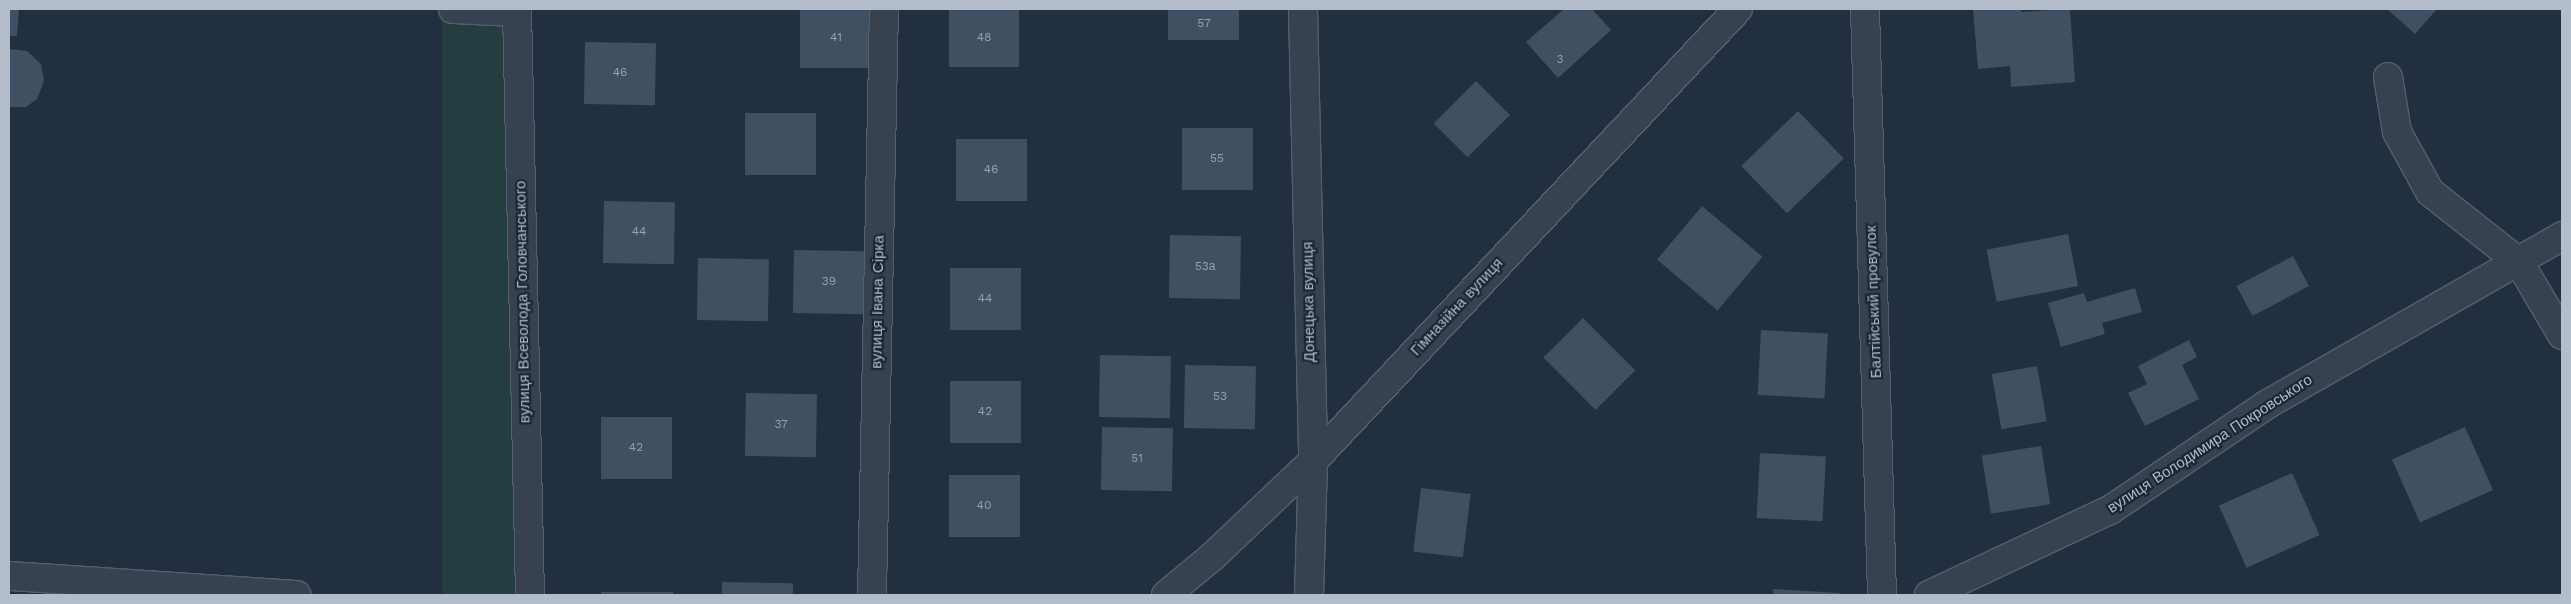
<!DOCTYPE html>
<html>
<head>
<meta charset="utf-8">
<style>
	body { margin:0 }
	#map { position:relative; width:2571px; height:604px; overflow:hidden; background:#222f40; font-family:"Work Sans",sans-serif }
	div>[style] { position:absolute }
	.green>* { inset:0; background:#243d41; transform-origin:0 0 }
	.building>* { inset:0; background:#414f62; transform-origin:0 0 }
	.roads { filter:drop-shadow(1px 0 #555f6e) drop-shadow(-1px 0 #555f6e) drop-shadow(0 1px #555f6e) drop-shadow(0 -1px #555f6e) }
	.minor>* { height:28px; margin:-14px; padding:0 14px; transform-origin:14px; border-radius:14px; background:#374150 }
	span { translate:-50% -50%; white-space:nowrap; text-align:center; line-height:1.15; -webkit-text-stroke:4.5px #1c2635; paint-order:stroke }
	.number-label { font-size:12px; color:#96a1b1 }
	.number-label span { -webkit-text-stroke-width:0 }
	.street-label { font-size:15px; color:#b3bccb }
	.frame { position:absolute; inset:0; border:10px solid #b3bccb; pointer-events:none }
</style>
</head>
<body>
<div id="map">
	<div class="green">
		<div style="left:442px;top:9px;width:75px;height:586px"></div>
	</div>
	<div class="building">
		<div style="clip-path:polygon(9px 9px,19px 9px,17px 36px,9px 36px)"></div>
		<div style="left:800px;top:9px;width:71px;height:59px"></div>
		<div style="left:949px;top:9px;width:70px;height:58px"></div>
		<div style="left:1168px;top:9px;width:71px;height:31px"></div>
		<div style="clip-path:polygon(1564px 9px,1592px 9px,1611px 30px,1558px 78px,1526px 42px)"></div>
		<div style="clip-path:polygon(1973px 9px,2021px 9px,2021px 12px,2070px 9px,2075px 82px,2011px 87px,2010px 66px,1978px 69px)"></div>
		<div style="clip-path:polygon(2387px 9px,2437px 9px,2415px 34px)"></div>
		<div style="left:585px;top:42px;width:71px;height:62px;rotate:1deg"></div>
		<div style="clip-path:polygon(9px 49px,27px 51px,41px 64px,44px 81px,37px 99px,26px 107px,9px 107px)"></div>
		<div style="left:1476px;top:81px;width:48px;height:60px;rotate:45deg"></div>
		<div style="left:1798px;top:111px;width:66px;height:79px;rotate:46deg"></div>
		<div style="left:745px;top:113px;width:71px;height:62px"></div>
		<div style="left:1182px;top:128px;width:71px;height:62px"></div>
		<div style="left:956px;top:139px;width:71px;height:62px"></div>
		<div style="left:604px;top:201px;width:71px;height:62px;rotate:1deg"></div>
		<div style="left:1702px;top:206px;width:79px;height:70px;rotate:40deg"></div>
		<div style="left:2068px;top:234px;width:53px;height:83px;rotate:79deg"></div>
		<div style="left:1170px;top:235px;width:71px;height:63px;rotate:1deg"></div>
		<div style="left:794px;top:250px;width:71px;height:63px;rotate:1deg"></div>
		<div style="left:2293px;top:256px;width:34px;height:64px;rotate:62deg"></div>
		<div style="left:698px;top:258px;width:71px;height:62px;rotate:1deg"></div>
		<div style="left:950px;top:268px;width:71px;height:62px"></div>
		<div style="clip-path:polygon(2135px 288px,2142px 312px,2102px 323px,2105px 334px,2061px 347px,2048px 303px,2084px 293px,2087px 302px)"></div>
		<div style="left:1583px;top:318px;width:74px;height:56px;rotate:45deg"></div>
		<div style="left:1761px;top:330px;width:67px;height:65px;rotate:3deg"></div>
		<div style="clip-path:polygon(2189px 340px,2197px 357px,2182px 365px,2199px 399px,2145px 426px,2128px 393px,2147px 384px,2138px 366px)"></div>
		<div style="left:1100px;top:355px;width:71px;height:62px;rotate:1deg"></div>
		<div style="left:1185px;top:365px;width:71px;height:63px;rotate:1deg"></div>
		<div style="left:2037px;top:366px;width:56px;height:46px;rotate:80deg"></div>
		<div style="left:950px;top:381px;width:71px;height:62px"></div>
		<div style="left:746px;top:393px;width:71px;height:63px;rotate:1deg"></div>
		<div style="left:601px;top:417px;width:71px;height:62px"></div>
		<div style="left:1102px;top:427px;width:71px;height:63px;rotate:1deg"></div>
		<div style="left:2465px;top:427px;width:69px;height:80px;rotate:66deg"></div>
		<div style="left:2041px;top:446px;width:59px;height:60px;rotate:81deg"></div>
		<div style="left:1760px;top:453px;width:66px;height:65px;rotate:3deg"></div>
		<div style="left:2292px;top:473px;width:68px;height:80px;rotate:66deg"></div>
		<div style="left:949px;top:475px;width:71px;height:62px"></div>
		<div style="left:1421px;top:488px;width:50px;height:64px;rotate:7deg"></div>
		<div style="left:722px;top:582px;width:71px;height:13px;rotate:1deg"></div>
		<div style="clip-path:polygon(1773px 589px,1840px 593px,1840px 595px,1773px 595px)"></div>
		<div style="left:601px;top:592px;width:72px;height:3px"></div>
	</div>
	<div class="roads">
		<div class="minor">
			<div style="left:453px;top:9px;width:64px;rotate:2.7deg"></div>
			<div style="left:517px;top:9px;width:586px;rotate:88.73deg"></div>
			<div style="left:1303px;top:9px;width:452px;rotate:88.7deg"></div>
			<div style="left:1313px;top:461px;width:134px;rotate:91.7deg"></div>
			<div style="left:1865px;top:9px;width:586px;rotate:88.34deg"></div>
			<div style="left:2388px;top:77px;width:56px;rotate:80.7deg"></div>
			<div style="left:2397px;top:132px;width:68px;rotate:61.2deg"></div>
			<div style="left:2430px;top:192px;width:113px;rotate:38.2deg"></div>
			<div style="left:2519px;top:262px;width:85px;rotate:59.5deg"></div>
			<div style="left:9px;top:576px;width:288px;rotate:3.8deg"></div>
			<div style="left:872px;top:595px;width:586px;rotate:-88.83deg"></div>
			<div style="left:1166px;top:595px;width:60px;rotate:-39.6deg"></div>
			<div style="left:1212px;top:557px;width:139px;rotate:-43.5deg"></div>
			<div style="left:1313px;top:461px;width:620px;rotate:-46.76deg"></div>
			<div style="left:1929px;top:595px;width:200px;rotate:-25.2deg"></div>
			<div style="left:2110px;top:510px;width:188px;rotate:-33.9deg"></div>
			<div style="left:2266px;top:405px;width:341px;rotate:-29.7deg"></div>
		</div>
	</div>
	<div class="number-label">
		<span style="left:1204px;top:24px">57</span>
		<span style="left:836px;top:38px">41</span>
		<span style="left:984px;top:38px">48</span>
		<span style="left:1560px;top:60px">3</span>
		<span style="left:620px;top:73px">46</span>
		<span style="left:1217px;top:159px">55</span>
		<span style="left:991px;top:170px">46</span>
		<span style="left:639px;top:232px">44</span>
		<span style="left:1205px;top:267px">53а</span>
		<span style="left:829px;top:282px">39</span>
		<span style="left:985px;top:299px">44</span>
		<span style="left:1220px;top:397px">53</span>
		<span style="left:985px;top:412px">42</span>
		<span style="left:781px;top:425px">37</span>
		<span style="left:636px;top:448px">42</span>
		<span style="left:1137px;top:459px">51</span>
		<span style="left:984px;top:506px">40</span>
	</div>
	<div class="street-label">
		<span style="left:523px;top:302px;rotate:-91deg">вулиця Всеволода Головчанського</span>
		<span style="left:878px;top:302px;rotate:-89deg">вулиця Івана Сірка</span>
		<span style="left:1309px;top:302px;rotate:-91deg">Донецька вулиця</span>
		<span style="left:1874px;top:302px;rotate:-92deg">Балтійський провулок</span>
		<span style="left:1457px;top:307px;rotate:-47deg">Гімназійна вулиця</span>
		<span style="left:2210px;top:444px;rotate:-33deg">вулиця Володимира Покровського</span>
	</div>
	<div class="frame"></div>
</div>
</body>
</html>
